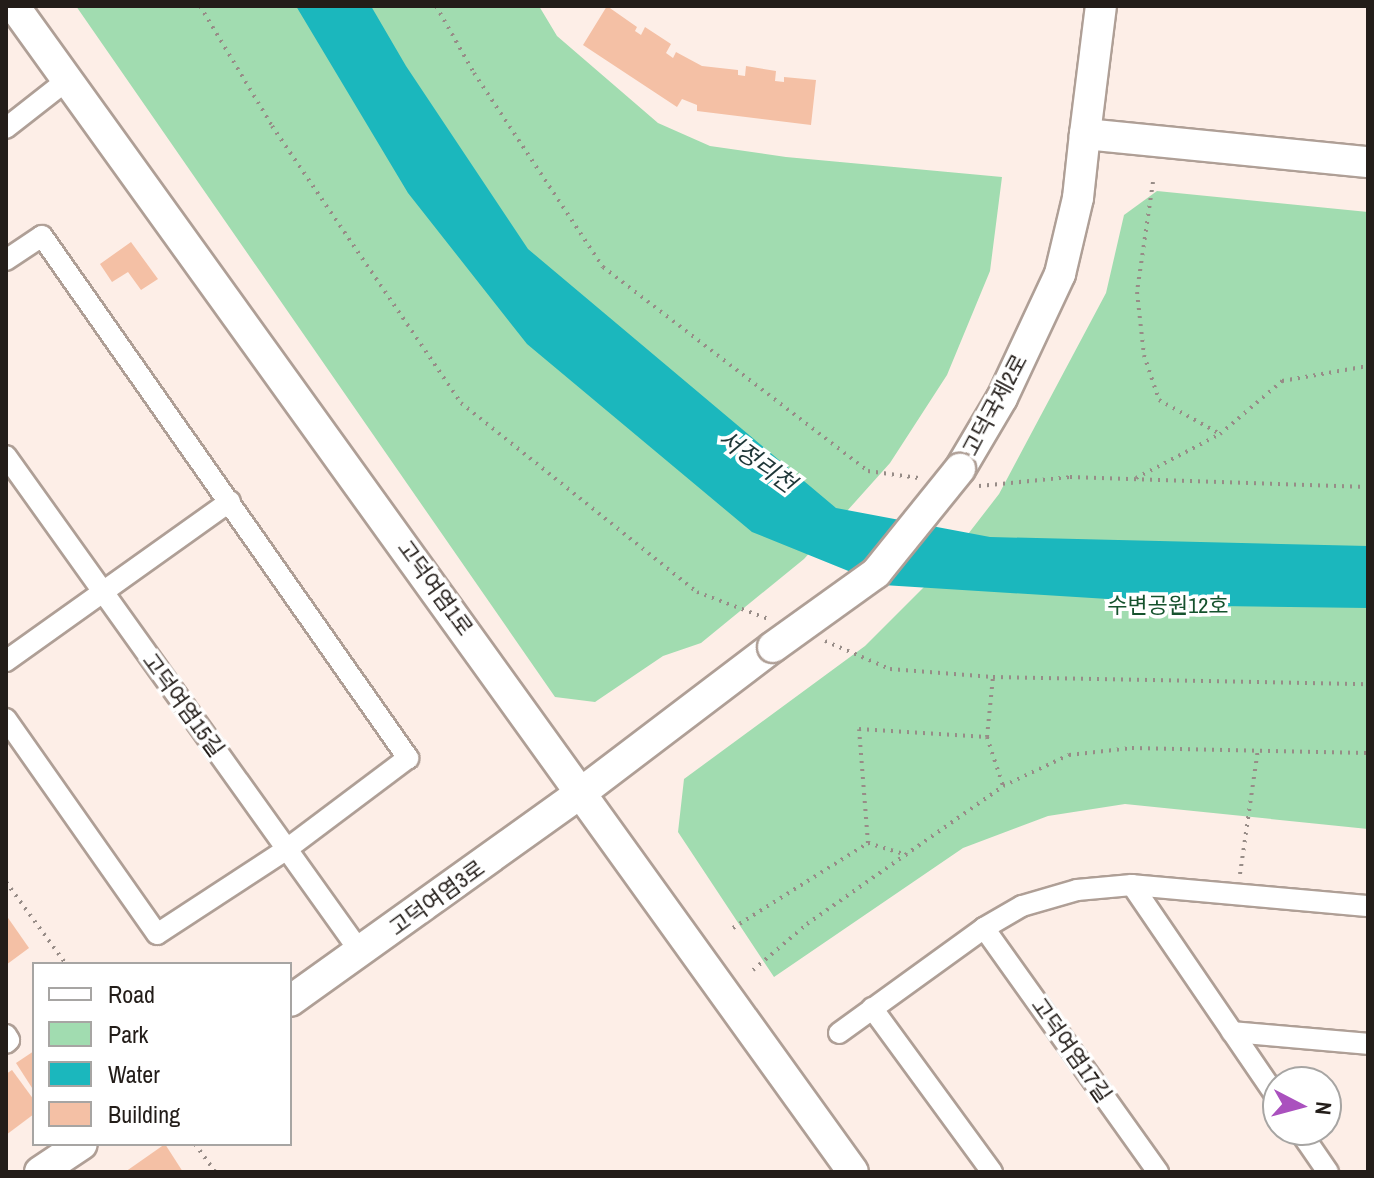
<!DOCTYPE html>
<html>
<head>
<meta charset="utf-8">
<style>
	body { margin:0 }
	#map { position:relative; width:1374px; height:1178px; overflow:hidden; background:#fdeee7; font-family:"Archivo Narrow","Noto Sans KR",sans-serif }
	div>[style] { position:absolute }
	.green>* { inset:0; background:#a1dcb0 }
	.water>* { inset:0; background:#1bb7bd }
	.building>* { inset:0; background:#f4c0a5 }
	.path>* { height:4px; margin-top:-2px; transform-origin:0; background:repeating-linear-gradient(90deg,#978c87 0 2px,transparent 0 8px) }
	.roads { filter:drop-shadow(2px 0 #af9f96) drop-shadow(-2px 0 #af9f96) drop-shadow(0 2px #af9f96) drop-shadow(0 -2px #af9f96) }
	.street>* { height:20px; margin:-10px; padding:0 10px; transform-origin:10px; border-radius:10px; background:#fff }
	.secondary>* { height:30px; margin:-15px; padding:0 15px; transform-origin:15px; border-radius:15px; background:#fff }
	.bridges { filter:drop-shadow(2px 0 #af9f96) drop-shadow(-2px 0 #af9f96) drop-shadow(0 2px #af9f96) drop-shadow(0 -2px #af9f96) }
	.secondary-bridge>* { height:30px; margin:-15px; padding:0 15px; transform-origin:15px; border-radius:15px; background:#fff }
	span { translate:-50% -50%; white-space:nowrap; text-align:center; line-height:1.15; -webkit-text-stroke:7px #fff; paint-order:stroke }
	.street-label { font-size:22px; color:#231d19 }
	.park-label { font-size:22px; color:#15522d }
	.water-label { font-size:24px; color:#1e3637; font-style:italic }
	.frame { position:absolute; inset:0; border:8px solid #231d19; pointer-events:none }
	.legend { position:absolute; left:32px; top:962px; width:260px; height:184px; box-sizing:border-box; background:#fff; border:2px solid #a7a5a3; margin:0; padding:10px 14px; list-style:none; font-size:24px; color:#231d19 }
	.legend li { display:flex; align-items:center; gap:16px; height:40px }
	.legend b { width:40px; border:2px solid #a7a5a3 }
	.north { position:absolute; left:1262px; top:1066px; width:80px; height:80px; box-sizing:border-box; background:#fff; border:2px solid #a7a5a3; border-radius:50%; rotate:96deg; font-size:22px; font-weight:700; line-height:32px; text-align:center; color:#231d19 }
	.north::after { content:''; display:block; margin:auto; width:28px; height:36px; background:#aa51be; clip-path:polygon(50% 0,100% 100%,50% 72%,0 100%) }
</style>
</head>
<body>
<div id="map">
	<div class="green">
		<div style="clip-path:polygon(76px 6px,539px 6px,557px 36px,658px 123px,710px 146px,786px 157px,1002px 177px,990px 271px,947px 375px,890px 463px,804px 559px,701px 643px,663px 656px,595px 702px,555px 697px)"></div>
		<div style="clip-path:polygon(1157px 191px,1368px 212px,1368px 829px,1125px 804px,1048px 816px,963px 848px,774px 977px,678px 832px,684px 779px,865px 646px,938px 573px,999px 494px,1106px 293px,1124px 215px)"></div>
	</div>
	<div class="water">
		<div style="clip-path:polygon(296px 6px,371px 6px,406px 66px,528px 249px,836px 508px,990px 537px,1368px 546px,1368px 608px,1220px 606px,883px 585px,752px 532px,527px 344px,408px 193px)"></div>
	</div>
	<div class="building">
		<div style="clip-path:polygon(607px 6px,637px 27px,635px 31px,641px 35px,645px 27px,671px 44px,666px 53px,673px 58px,676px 52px,702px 66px,738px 70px,738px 75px,745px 76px,746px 66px,776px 71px,775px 81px,784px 82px,784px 77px,816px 80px,811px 125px,697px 111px,697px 105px,682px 99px,677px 107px,583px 45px)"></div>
		<div style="clip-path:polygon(131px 242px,158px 279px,141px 290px,128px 272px,112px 282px,100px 264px)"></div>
		<div style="clip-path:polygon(6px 915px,29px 948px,6px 965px)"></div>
		<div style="clip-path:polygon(34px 1051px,34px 1091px,16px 1063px)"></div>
		<div style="clip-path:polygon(12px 1070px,34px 1100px,34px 1114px,6px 1135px,6px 1074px)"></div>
		<div style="clip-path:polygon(165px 1144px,183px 1172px,125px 1172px)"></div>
	</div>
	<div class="path">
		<div style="left:200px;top:6px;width:140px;rotate:59deg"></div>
		<div style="left:272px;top:126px;width:335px;rotate:55.7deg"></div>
		<div style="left:461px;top:403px;width:302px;rotate:38.7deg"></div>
		<div style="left:697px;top:592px;width:76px;rotate:20.8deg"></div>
		<div style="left:436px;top:6px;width:77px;rotate:60.4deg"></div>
		<div style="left:474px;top:73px;width:233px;rotate:56.4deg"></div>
		<div style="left:603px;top:267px;width:334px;rotate:37.6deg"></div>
		<div style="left:868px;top:471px;width:51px;rotate:7.8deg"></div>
		<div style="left:1153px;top:182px;width:111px;rotate:98.3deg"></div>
		<div style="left:1137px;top:292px;width:63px;rotate:83.7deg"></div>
		<div style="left:1144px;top:355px;width:47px;rotate:71.6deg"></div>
		<div style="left:1159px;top:400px;width:70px;rotate:29.1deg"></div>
		<div style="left:1136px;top:478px;width:95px;rotate:-27.6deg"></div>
		<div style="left:1220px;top:434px;width:82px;rotate:-40.5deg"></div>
		<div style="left:1282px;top:381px;width:87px;rotate:-9.9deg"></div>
		<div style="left:979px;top:486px;width:91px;rotate:-5.6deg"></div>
		<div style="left:1070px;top:477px;width:298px;rotate:1.9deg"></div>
		<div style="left:825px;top:641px;width:71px;rotate:23.3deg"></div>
		<div style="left:890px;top:669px;width:103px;rotate:4.4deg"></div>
		<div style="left:993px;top:677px;width:375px;rotate:1.1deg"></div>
		<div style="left:987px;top:737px;width:60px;rotate:-84.3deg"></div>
		<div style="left:868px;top:843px;width:41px;rotate:17.1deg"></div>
		<div style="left:1240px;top:874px;width:126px;rotate:-81.8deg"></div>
		<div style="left:6px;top:882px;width:102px;rotate:53.8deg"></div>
		<div style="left:733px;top:928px;width:160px;rotate:-32.2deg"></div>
		<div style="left:868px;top:843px;width:114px;rotate:-94.5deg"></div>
		<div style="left:859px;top:729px;width:128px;rotate:3.6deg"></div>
		<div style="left:987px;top:737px;width:52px;rotate:71.9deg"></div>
		<div style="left:753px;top:970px;width:71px;rotate:-40.4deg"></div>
		<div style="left:807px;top:924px;width:240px;rotate:-35.1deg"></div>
		<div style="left:1003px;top:786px;width:73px;rotate:-25.2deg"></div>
		<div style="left:1069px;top:755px;width:63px;rotate:-6.3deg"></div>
		<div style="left:1132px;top:748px;width:236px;rotate:1.2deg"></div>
		<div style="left:195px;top:1144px;width:34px;rotate:54deg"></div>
	</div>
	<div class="roads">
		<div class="street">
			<div style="left:6px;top:128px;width:76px;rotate:-38.1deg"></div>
			<div style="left:6px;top:260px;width:43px;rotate:-33.7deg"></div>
			<div style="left:42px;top:236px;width:638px;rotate:54.96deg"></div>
			<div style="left:408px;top:758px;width:151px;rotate:143.1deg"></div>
			<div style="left:287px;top:849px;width:155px;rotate:146.8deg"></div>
			<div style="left:157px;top:934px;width:263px;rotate:-125.1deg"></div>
			<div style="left:6px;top:456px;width:611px;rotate:54.46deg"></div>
			<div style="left:6px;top:661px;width:275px;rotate:-35.5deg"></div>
			<div style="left:1132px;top:885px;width:259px;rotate:55.7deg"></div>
			<div style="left:984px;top:928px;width:300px;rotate:54.5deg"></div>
			<div style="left:872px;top:1008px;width:203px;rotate:53.8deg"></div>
			<div style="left:1232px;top:1032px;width:137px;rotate:5deg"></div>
			<div style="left:839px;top:1033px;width:179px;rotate:-35.9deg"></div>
			<div style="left:984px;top:928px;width:44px;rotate:-30.1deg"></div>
			<div style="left:1022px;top:906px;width:57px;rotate:-16.2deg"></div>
			<div style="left:1077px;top:890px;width:55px;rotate:-5.2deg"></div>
			<div style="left:1132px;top:885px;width:237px;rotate:5.1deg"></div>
			<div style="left:6px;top:1035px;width:6px;rotate:59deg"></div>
			<div style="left:9px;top:1040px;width:4px;rotate:135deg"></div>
			<div style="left:1299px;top:1130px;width:51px;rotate:55.4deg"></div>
		</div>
		<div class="secondary">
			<div style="left:14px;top:6px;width:1436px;rotate:54.26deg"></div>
			<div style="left:1085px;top:134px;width:129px;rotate:-82.9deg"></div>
			<div style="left:960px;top:469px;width:82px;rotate:-59.4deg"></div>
			<div style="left:1002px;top:398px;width:137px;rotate:-64.9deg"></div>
			<div style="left:1060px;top:274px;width:78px;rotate:-76.7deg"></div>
			<div style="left:1078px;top:198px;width:64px;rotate:-83.8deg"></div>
			<div style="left:1085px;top:134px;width:284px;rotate:5.7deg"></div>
			<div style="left:290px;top:1001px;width:359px;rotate:-35.6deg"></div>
			<div style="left:582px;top:792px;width:240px;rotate:-37.2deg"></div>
			<div style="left:40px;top:1172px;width:50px;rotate:-33.7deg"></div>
		</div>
	</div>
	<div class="bridges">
		<div class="secondary-bridge">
			<div style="left:773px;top:647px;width:127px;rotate:-35.7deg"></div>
			<div style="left:876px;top:573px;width:134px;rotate:-51.1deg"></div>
		</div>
	</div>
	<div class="street-label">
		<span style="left:995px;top:405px;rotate:-62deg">고덕국제2로</span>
		<span style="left:435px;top:588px;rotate:54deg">고덕여염1로</span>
		<span style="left:183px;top:705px;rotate:54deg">고덕여염15길</span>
		<span style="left:437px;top:898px;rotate:-36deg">고덕여염3로</span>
		<span style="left:1071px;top:1050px;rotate:55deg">고덕여염17길</span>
	</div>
	<div class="park-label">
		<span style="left:1168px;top:606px">수변공원12호</span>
	</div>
	<div class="water-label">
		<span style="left:757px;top:461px;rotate:36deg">서정리천</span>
	</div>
	<div class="frame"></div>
	<ul class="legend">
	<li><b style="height:10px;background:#fff"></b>Road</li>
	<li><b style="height:22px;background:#a1dcb0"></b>Park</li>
	<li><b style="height:22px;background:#1bb7bd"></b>Water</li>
	<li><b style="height:22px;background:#f4c0a5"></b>Building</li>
	</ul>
	<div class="north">N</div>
</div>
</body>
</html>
